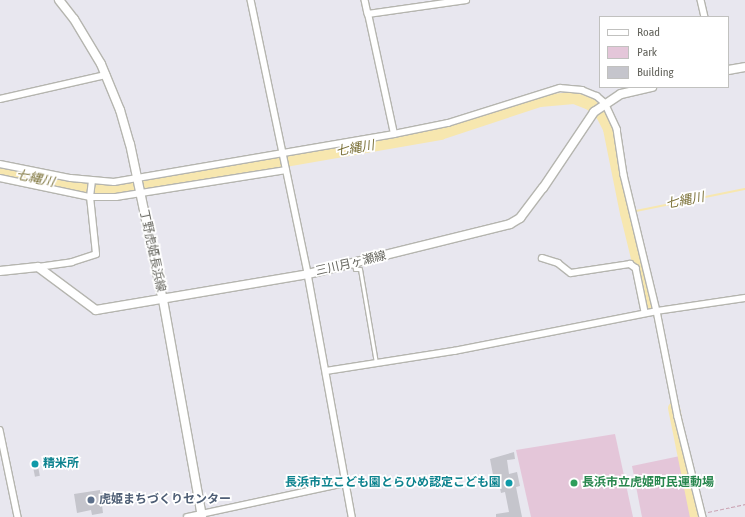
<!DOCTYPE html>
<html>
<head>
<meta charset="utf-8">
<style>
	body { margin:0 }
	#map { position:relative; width:745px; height:517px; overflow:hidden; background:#e8e7ef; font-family:"Asap Condensed","Noto Sans JP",sans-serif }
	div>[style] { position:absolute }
	.green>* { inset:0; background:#e4c6d9 }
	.stream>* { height:2px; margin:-1px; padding:0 1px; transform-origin:1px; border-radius:1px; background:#f7e7af }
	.river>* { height:12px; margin:-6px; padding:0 6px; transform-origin:6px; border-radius:6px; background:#f7e7af }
	.building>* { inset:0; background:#c5c5cc; transform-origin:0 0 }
	.path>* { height:1px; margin-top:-0.5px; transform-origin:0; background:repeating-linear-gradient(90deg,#cba4b4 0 4px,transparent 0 6px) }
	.roads { filter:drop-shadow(1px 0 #b5b5af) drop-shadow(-1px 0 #b5b5af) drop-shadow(0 1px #b5b5af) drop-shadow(0 -1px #b5b5af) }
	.service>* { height:3px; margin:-1.5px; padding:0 1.5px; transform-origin:1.5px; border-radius:1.5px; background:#fff }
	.minor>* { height:5.5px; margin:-2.75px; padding:0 2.75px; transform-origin:2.75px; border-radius:2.75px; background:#fff }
	.secondary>* { height:8px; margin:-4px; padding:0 4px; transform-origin:4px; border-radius:4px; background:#fff }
	.dots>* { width:11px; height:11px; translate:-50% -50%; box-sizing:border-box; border:2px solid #fff; border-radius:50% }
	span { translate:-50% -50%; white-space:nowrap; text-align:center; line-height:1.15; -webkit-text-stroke:3.5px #fff; paint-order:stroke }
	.street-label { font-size:12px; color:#65655e }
	.culture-label { font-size:12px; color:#0d838f; font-weight:700 }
	.left { translate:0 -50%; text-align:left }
	.right { translate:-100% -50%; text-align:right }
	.leisure-label { font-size:12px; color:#27864d; font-weight:700 }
	.service-label { font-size:12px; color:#4e5e75; font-weight:700 }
	.water-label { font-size:13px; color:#7e743c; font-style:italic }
	.legend { position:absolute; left:599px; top:16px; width:130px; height:72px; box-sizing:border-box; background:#fff; border:1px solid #c1c1bf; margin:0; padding:5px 7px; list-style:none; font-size:12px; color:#65655e }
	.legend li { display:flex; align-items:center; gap:8px; height:20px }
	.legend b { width:20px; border:1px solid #c1c1bf }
</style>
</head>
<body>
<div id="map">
	<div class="green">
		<div style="clip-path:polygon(615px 434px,633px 517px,531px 517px,516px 450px)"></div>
		<div style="clip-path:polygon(680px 456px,693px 517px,642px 517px,632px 466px)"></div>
	</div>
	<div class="stream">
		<div style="left:626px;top:213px;width:121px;rotate:-11.4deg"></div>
	</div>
	<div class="river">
		<div style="left:0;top:171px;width:75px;rotate:12.4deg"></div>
		<div style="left:73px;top:187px;width:50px;rotate:2.3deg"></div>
		<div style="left:123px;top:189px;width:322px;rotate:-9.8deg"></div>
		<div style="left:440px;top:134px;width:105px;rotate:-18.3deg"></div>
		<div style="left:540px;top:101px;width:34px;rotate:-5deg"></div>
		<div style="left:574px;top:98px;width:17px;rotate:21deg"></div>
		<div style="left:590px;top:104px;width:16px;rotate:43deg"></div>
		<div style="left:602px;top:115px;width:16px;rotate:63deg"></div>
		<div style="left:609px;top:129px;width:86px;rotate:78.6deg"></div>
		<div style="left:626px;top:213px;width:97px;rotate:76.3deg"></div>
		<div style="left:674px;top:408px;width:111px;rotate:78.6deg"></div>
	</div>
	<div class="building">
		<div style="clip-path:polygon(514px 452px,515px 459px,507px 460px,509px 474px,517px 472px,520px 486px,516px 487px,522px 517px,496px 517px,496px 514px,509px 512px,505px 492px,501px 493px,498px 479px,494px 480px,490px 459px)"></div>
		<div style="left:37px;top:461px;width:15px;height:5px;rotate:79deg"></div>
		<div style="clip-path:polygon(100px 490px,100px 493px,106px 492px,109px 504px,102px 505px,103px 513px,92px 515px,91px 510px,77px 513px,74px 494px)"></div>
	</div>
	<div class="path">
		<div style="left:708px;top:512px;width:38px;rotate:-12deg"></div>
	</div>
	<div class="roads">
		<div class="service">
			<div style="left:354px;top:263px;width:6px;rotate:81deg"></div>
			<div style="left:355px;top:269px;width:5px"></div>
			<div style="left:360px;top:269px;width:95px;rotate:80.3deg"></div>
		</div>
		<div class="minor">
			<div style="left:251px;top:0;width:280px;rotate:78.2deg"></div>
			<div style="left:308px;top:274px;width:247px;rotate:79.7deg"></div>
			<div style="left:365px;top:0;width:14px;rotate:78deg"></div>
			<div style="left:368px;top:14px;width:99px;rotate:-8.1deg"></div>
			<div style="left:701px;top:0;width:17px;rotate:77deg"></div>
			<div style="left:0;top:99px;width:109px;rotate:-12.8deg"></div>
			<div style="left:394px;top:134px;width:55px;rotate:-11.5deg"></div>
			<div style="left:448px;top:123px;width:117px;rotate:-17.4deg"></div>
			<div style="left:560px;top:88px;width:22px;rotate:5deg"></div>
			<div style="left:582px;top:90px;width:16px;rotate:22deg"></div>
			<div style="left:597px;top:96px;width:11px;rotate:41deg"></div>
			<div style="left:605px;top:103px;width:29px;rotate:65deg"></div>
			<div style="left:617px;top:129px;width:47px;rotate:81.3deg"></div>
			<div style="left:624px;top:175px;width:140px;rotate:76.4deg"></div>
			<div style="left:657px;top:311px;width:89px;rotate:-8.4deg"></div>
			<div style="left:0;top:164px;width:72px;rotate:11.2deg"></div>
			<div style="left:71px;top:178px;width:43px;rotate:5.3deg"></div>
			<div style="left:114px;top:182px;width:284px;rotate:-9.7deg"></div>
			<div style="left:394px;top:134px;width:123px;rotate:-102.2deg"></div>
			<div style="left:0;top:178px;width:92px;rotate:11.9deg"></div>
			<div style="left:90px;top:197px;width:26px"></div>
			<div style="left:116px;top:197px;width:172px;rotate:-9deg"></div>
			<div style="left:542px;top:258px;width:17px;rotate:17deg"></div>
			<div style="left:558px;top:263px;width:16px;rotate:38deg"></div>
			<div style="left:571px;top:273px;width:60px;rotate:-8.7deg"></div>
			<div style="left:630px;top:264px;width:7px;rotate:34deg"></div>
			<div style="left:636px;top:268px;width:45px;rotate:78.4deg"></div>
			<div style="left:38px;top:267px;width:34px;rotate:-8deg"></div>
			<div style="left:72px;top:262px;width:25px;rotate:-18deg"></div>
			<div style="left:96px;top:254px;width:57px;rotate:-96deg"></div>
			<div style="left:90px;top:197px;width:16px;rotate:-83deg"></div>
			<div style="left:326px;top:371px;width:130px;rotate:-8.9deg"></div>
			<div style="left:454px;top:351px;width:207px;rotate:-11.1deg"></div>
			<div style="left:657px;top:311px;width:108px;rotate:78.8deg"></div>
			<div style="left:678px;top:417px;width:103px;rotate:76deg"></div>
			<div style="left:0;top:430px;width:89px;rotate:78.3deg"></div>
			<div style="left:187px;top:517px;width:163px;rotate:-12.1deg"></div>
		</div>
		<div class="secondary">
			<div style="left:59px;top:0;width:24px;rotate:52deg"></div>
			<div style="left:74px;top:19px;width:52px;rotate:59deg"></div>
			<div style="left:101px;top:64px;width:50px;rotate:67.6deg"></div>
			<div style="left:120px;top:110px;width:35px;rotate:74deg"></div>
			<div style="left:130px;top:144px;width:159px;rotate:78.1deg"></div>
			<div style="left:163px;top:300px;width:220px;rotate:79.8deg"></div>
			<div style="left:728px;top:70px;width:17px;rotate:-10deg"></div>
			<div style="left:0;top:271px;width:38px;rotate:-6deg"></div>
			<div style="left:38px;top:267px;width:72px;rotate:36.6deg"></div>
			<div style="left:96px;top:310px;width:215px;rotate:-9.6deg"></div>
			<div style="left:308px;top:274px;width:208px;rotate:-13.9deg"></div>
			<div style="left:510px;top:224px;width:12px;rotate:-31deg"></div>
			<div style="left:520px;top:218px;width:38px;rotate:-53deg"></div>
			<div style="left:543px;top:188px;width:92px;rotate:-56.1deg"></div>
			<div style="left:594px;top:112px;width:32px;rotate:-34deg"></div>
			<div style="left:621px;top:94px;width:32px;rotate:-13deg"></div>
		</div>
	</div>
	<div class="dots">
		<div style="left:35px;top:464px;background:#0f9aa8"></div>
		<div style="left:509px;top:483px;background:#0f9aa8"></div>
		<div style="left:574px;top:483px;background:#2e9e5b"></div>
		<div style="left:91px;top:500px;background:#5c6f8a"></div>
	</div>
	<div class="street-label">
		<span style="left:152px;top:251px;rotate:78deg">丁野虎姫長浜線</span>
		<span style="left:351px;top:264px;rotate:-13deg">三川月ヶ瀬線</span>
	</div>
	<div class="culture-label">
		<span class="left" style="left:43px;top:464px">精米所</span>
		<span class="right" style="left:501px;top:483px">長浜市立こども園とらひめ認定こども園</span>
	</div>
	<div class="leisure-label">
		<span class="left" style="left:582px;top:483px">長浜市立虎姫町民運動場</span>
	</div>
	<div class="service-label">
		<span class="left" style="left:99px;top:500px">虎姫まちづくりセンター</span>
	</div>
	<div class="water-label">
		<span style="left:355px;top:149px;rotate:-10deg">七縄川</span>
		<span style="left:35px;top:179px;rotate:12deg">七縄川</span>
		<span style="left:685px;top:201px;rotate:-11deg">七縄川</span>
	</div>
	<ul class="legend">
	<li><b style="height:5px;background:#fff"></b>Road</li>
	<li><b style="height:11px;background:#e4c6d9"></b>Park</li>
	<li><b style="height:11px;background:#c5c5cc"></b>Building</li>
	</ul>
</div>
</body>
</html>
